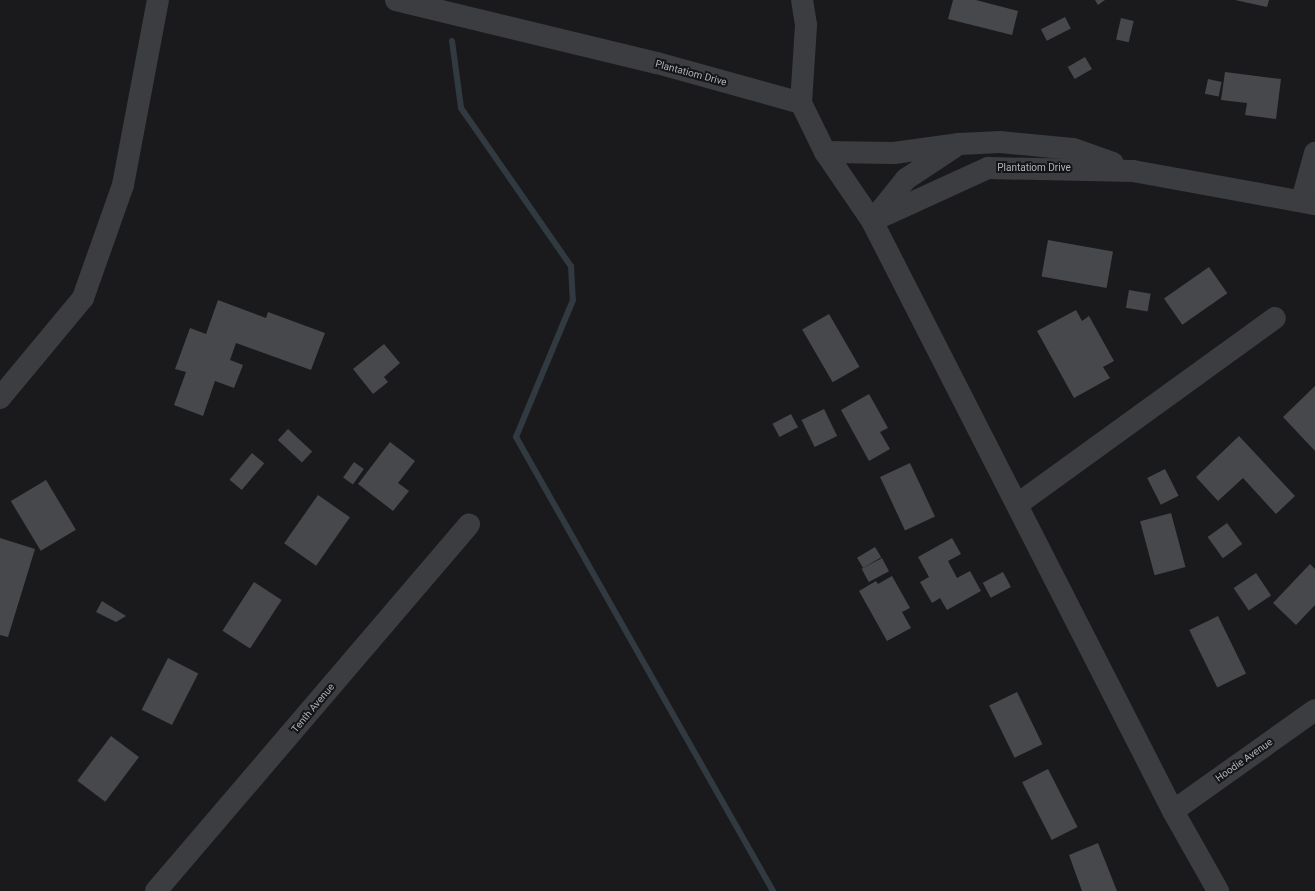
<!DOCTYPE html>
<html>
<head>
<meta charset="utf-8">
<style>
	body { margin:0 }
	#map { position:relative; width:1315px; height:891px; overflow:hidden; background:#1a1a1c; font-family:Roboto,sans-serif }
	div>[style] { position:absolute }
	.stream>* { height:6px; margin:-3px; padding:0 3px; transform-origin:3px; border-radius:3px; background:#313a40 }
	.building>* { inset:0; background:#47484c; transform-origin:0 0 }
	.minor>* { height:22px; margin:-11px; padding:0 11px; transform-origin:11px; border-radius:11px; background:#3b3d41 }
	span { translate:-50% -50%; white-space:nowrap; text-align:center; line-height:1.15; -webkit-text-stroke:4px #151517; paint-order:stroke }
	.street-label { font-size:10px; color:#aeb2bb }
</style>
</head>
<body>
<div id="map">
	<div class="stream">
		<div style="left:452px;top:41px;width:68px;rotate:82.3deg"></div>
		<div style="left:461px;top:108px;width:193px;rotate:55.2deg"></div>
		<div style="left:571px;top:266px;width:34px;rotate:87deg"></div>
		<div style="left:573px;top:300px;width:148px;rotate:112.6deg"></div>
		<div style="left:516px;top:437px;width:522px;rotate:60.49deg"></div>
	</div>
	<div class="building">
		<div style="clip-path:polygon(953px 0,976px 0,1018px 11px,1012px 35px,948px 19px)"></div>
		<div style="clip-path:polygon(1095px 0,1105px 0,1098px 5px)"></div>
		<div style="clip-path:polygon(1235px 0,1269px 0,1267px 7px)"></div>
		<div style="left:1065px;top:17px;width:13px;height:27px;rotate:63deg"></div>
		<div style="left:1121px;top:18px;width:13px;height:22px;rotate:13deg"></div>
		<div style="left:1085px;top:57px;width:14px;height:20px;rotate:60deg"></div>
		<div style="clip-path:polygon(1225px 72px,1281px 79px,1276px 119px,1245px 115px,1247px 103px,1221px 100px)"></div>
		<div style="left:1208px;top:79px;width:14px;height:15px;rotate:12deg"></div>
		<div style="left:1048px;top:240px;width:66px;height:37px;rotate:10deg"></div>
		<div style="left:1209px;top:267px;width:32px;height:55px;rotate:55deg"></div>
		<div style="left:1129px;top:290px;width:22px;height:18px;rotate:10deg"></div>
		<div style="clip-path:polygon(218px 300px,266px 318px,268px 312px,325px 333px,311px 370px,236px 343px,230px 360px,243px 365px,234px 388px,215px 381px,203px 416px,174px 405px,186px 372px,175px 369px,190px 328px,206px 334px)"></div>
		<div style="clip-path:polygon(1076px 310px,1082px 321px,1089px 316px,1114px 361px,1103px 367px,1110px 378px,1074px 398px,1037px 331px)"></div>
		<div style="left:829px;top:314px;width:61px;height:31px;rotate:60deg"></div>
		<div style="clip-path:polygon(384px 344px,400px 363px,384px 377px,388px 382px,373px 394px,353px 369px)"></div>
		<div style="clip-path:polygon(1315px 386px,1315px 451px,1283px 417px)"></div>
		<div style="clip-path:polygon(869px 394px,888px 428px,880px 432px,890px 449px,869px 461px,841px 410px)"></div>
		<div style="left:824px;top:409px;width:30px;height:25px;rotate:64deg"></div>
		<div style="left:791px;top:414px;width:15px;height:21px;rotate:62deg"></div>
		<div style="left:288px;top:429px;width:33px;height:15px;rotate:43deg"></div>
		<div style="clip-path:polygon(1239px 436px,1295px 496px,1276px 514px,1243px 478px,1218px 501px,1196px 477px)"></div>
		<div style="clip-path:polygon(390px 442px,415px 461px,398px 483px,409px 491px,393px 511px,358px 484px)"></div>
		<div style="left:252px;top:453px;width:16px;height:35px;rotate:40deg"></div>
		<div style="left:354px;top:462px;width:12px;height:19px;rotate:35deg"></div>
		<div style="left:910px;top:463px;width:59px;height:33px;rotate:65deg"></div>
		<div style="left:1165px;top:469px;width:30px;height:20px;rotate:63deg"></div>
		<div style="left:46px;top:480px;width:58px;height:41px;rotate:59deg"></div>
		<div style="left:318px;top:495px;width:39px;height:59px;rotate:35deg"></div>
		<div style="left:1171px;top:513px;width:56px;height:32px;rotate:75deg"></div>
		<div style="left:1227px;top:523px;width:26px;height:24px;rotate:54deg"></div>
		<div style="clip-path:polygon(0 538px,35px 549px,8px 637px,0 635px)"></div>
		<div style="clip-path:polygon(952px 538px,961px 554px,948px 561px,957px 578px,970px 571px,981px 591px,947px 610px,940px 598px,932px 603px,920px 582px,929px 577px,918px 557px)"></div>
		<div style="left:875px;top:547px;width:12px;height:21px;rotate:59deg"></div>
		<div style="left:882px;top:558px;width:15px;height:23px;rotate:62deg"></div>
		<div style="clip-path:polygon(1310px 564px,1315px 569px,1315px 605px,1296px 625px,1273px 603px)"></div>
		<div style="left:1003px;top:572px;width:17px;height:23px;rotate:62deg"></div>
		<div style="left:1256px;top:573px;width:27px;height:27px;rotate:56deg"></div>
		<div style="clip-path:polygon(892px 576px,910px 608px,902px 612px,911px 628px,887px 641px,859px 591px,876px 581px,878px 584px)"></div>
		<div style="left:254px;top:582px;width:33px;height:58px;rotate:33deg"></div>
		<div style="clip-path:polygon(102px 601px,126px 616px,116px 622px,96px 612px)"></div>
		<div style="left:1218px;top:616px;width:64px;height:32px;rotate:64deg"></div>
		<div style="left:168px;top:658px;width:34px;height:58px;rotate:27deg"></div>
		<div style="left:1017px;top:692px;width:58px;height:31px;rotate:64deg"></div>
		<div style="left:111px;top:736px;width:35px;height:56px;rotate:37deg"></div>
		<div style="left:1048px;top:769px;width:65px;height:29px;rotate:63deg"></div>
		<div style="clip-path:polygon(1098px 843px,1117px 891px,1082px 891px,1069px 855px)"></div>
	</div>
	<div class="minor">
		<div style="left:396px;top:0;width:268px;rotate:13.6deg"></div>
		<div style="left:657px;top:63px;width:149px;rotate:15.5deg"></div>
		<div style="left:801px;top:103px;width:55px;rotate:63.9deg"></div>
		<div style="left:825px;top:152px;width:83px;rotate:55.7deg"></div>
		<div style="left:872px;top:221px;width:662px;rotate:62.97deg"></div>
		<div style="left:1173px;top:811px;width:92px;rotate:60.6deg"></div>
		<div style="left:801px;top:103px;width:78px;rotate:-86.3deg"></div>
		<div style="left:806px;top:25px;width:25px;rotate:-99deg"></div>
		<div style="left:825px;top:152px;width:69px;rotate:0.8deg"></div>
		<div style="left:894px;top:153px;width:66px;rotate:-7.9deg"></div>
		<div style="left:959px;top:144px;width:41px;rotate:-2.8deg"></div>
		<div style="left:1000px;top:142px;width:73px;rotate:5.5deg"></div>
		<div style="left:1073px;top:149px;width:42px;rotate:19.3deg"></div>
		<div style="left:1302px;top:200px;width:49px;rotate:-74.5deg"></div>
		<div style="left:874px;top:219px;width:51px;rotate:-51.3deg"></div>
		<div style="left:906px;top:179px;width:56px;rotate:-33.4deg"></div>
		<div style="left:872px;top:221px;width:128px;rotate:-24.6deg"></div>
		<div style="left:988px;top:168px;width:145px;rotate:1.2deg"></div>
		<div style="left:1133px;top:171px;width:185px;rotate:10.3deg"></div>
		<div style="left:0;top:398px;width:130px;rotate:-50.3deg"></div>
		<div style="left:83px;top:298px;width:120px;rotate:-70.5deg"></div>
		<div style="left:123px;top:185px;width:188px;rotate:-79.3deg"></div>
		<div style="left:1018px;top:504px;width:317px;rotate:-35.9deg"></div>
		<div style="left:1173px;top:811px;width:174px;rotate:-35.4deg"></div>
		<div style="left:156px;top:891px;width:482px;rotate:-49.5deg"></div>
	</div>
	<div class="street-label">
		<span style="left:691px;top:73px;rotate:15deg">Plantatiom Drive</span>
		<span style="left:1034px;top:168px">Plantatiom Drive</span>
		<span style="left:313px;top:708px;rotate:-50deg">Tenth Avenue</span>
		<span style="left:1244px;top:760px;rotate:-35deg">Hoodie Avenue</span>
	</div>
</div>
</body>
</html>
